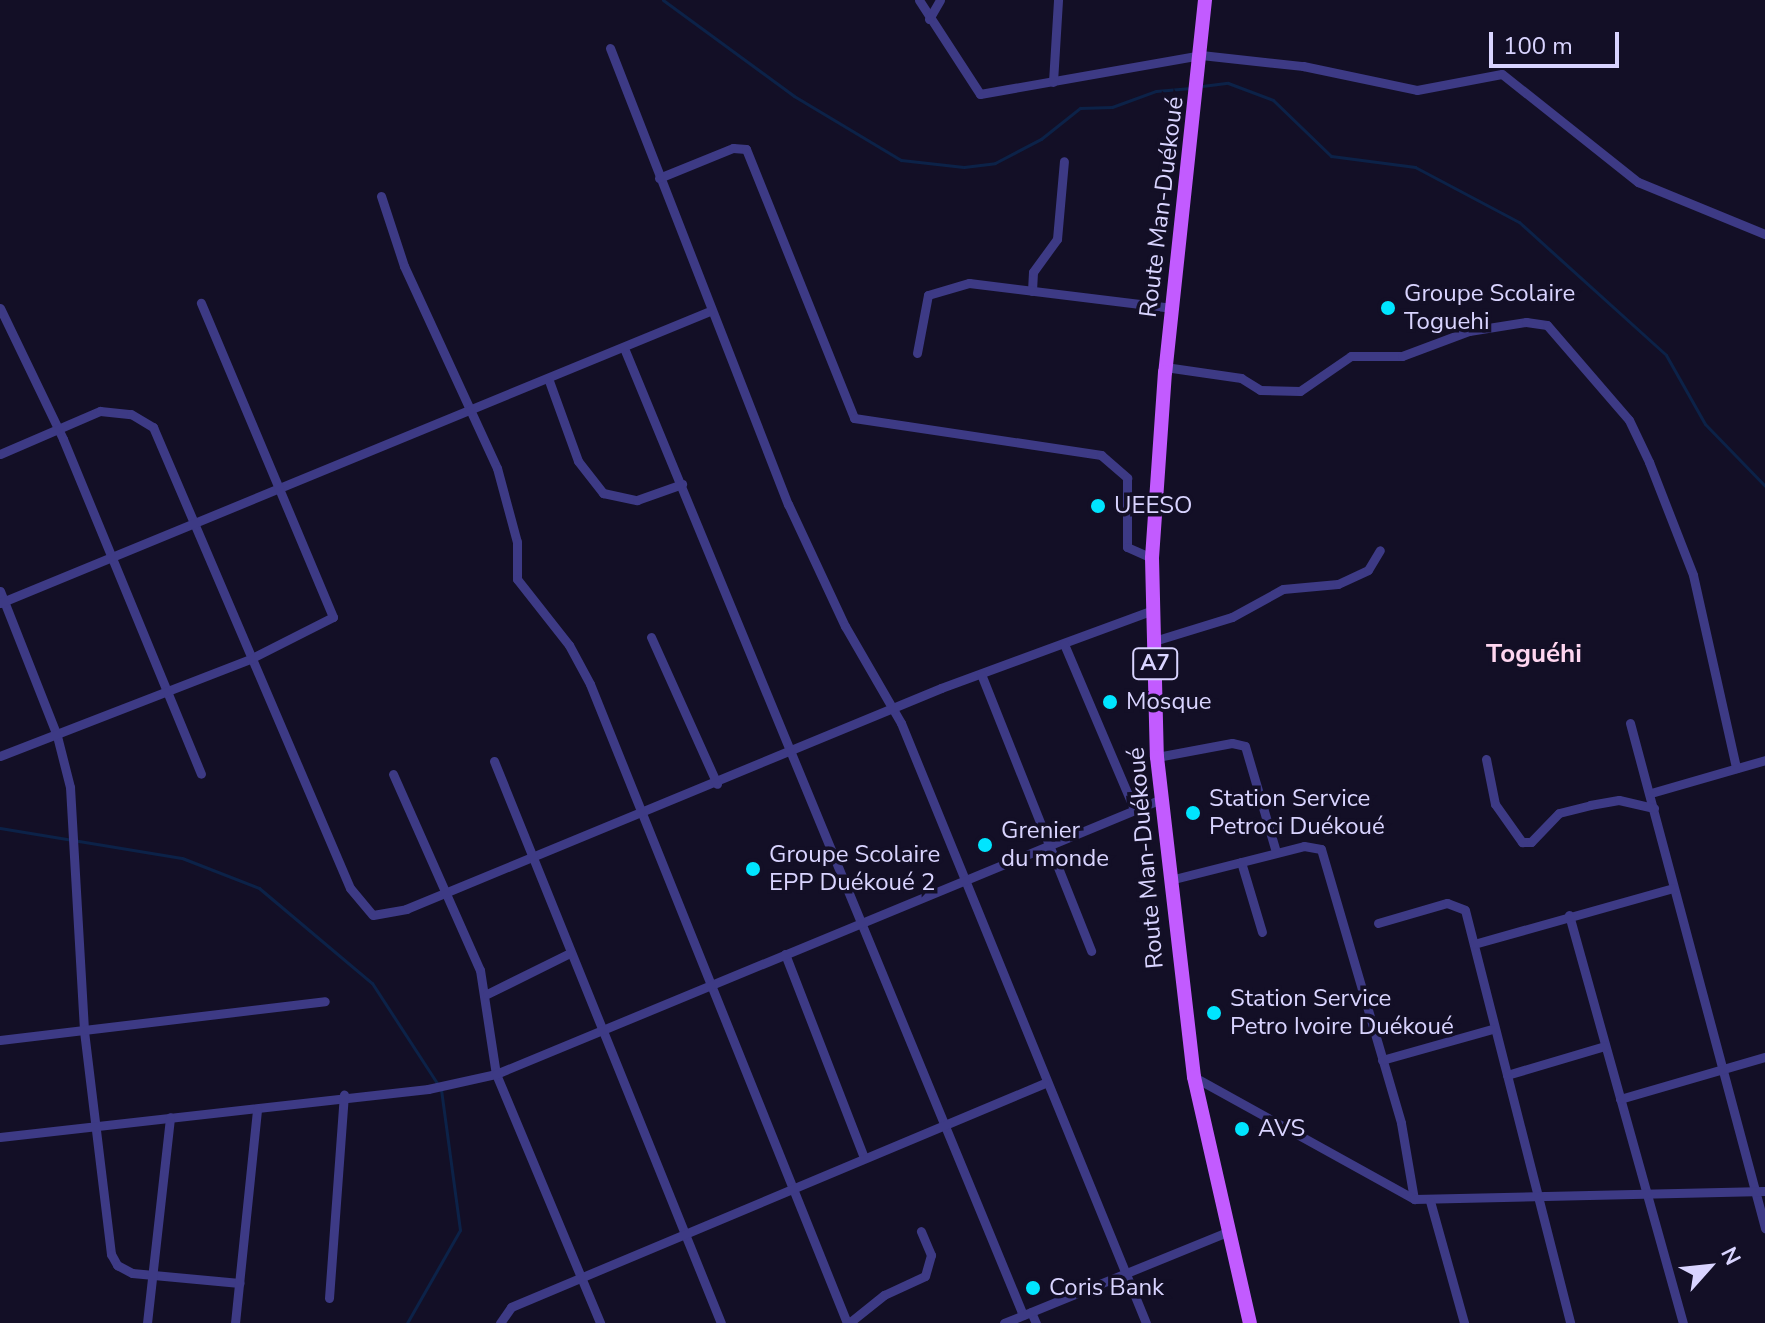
<!DOCTYPE html>
<html>
<head>
<meta charset="utf-8">
<style>
	body { margin:0 }
	#map { position:relative; width:1765px; height:1323px; overflow:hidden; background:#130f26; font-family:"Nunito Sans",sans-serif }
	div>[style] { position:absolute }
	.stream>* { height:3px; margin:-1.5px; padding:0 1.5px; transform-origin:1.5px; border-radius:1.5px; background:#0c2248 }
	.street>* { height:9px; margin:-4.5px; padding:0 4.5px; transform-origin:4.5px; border-radius:4.5px; background:#3d3a85 }
	.primary>* { height:14px; margin:-7px; padding:0 7px; transform-origin:7px; border-radius:7px; background:#c25bff }
	.dots>* { width:22px; height:22px; translate:-50% -50%; box-sizing:border-box; border:4px solid #130f26; border-radius:50% }
	span { translate:-50% -50%; white-space:nowrap; text-align:center; line-height:1.15; -webkit-text-stroke:7px #130f26; paint-order:stroke }
	.shield-label span { padding:2px 6px; background:#130f26; border:2px solid; border-radius:6px; -webkit-text-stroke-width:0 }
	.shield-label { font-size:22px; color:#d9d4ff; font-weight:700 }
	.street-label { font-size:24px; color:#d9d4ff }
	.poi-label { font-size:24px; color:#d9d4ff }
	.left { translate:0 -50%; text-align:left }
	.neighbourhood-label { font-size:26px; color:#ffd6f0; font-weight:700 }
	.north { position:absolute; left:1669px; top:1227px; width:80px; height:80px; -webkit-text-stroke:6px #130f26; paint-order:stroke; rotate:63deg; font-size:22px; font-weight:700; line-height:32px; text-align:center; color:#d9d4ff }
	.north::after { content:''; display:block; margin:auto; width:28px; height:36px; background:#d9d4ff; clip-path:polygon(50% 0,100% 100%,50% 72%,0 100%) }
	.scale { position:absolute; left:1489px; top:32px; width:130px; height:36px; box-sizing:border-box; border:4px solid #d9d4ff; border-top:0; padding-left:10px; font-size:24px; line-height:28px; white-space:nowrap; color:#d9d4ff; -webkit-text-stroke:6px #130f26; paint-order:stroke }
</style>
</head>
<body>
<div id="map">
	<div class="stream">
		<div style="left:663px;top:0;width:162px;rotate:36.2deg"></div>
		<div style="left:794px;top:96px;width:125px;rotate:30.9deg"></div>
		<div style="left:901px;top:160px;width:63px;rotate:6.3deg"></div>
		<div style="left:964px;top:167px;width:31px;rotate:-7deg"></div>
		<div style="left:995px;top:163px;width:52px;rotate:-27.6deg"></div>
		<div style="left:1041px;top:139px;width:50px;rotate:-38.5deg"></div>
		<div style="left:1080px;top:108px;width:32px;rotate:-2deg"></div>
		<div style="left:1112px;top:107px;width:47px;rotate:-20deg"></div>
		<div style="left:1156px;top:91px;width:35px;rotate:-5deg"></div>
		<div style="left:1202px;top:86px;width:26px;rotate:-7deg"></div>
		<div style="left:1228px;top:83px;width:48px;rotate:20.7deg"></div>
		<div style="left:1273px;top:100px;width:81px;rotate:44deg"></div>
		<div style="left:1331px;top:156px;width:85px;rotate:7.5deg"></div>
		<div style="left:1415px;top:167px;width:118px;rotate:27.9deg"></div>
		<div style="left:1519px;top:222px;width:198px;rotate:42.1deg"></div>
		<div style="left:1666px;top:355px;width:79px;rotate:60.5deg"></div>
		<div style="left:1705px;top:424px;width:86px;rotate:45.9deg"></div>
		<div style="left:0;top:828px;width:184px;rotate:9.4deg"></div>
		<div style="left:182px;top:858px;width:83px;rotate:21.3deg"></div>
		<div style="left:259px;top:888px;width:148px;rotate:40.1deg"></div>
		<div style="left:372px;top:983px;width:119px;rotate:57deg"></div>
		<div style="left:407px;top:1323px;width:107px;rotate:-60.3deg"></div>
		<div style="left:460px;top:1230px;width:141px;rotate:-97.7deg"></div>
	</div>
	<div class="street">
		<div style="left:919px;top:0;width:112px;rotate:57deg"></div>
		<div style="left:980px;top:94px;width:224px;rotate:-10deg"></div>
		<div style="left:1201px;top:55px;width:103px;rotate:6.2deg"></div>
		<div style="left:1303px;top:66px;width:116px;rotate:11.9deg"></div>
		<div style="left:1417px;top:90px;width:86px;rotate:-10.7deg"></div>
		<div style="left:1502px;top:74px;width:174px;rotate:38.5deg"></div>
		<div style="left:1638px;top:182px;width:137px;rotate:22.3deg"></div>
		<div style="left:929px;top:19px;width:22px;rotate:-60deg"></div>
		<div style="left:610px;top:48px;width:490px;rotate:68.7deg"></div>
		<div style="left:788px;top:504px;width:135px;rotate:65deg"></div>
		<div style="left:845px;top:626px;width:112px;rotate:60deg"></div>
		<div style="left:901px;top:723px;width:648px;rotate:67.79deg"></div>
		<div style="left:1053px;top:82px;width:82px;rotate:-86.5deg"></div>
		<div style="left:659px;top:178px;width:80px;rotate:-22.1deg"></div>
		<div style="left:733px;top:148px;width:13px;rotate:4deg"></div>
		<div style="left:746px;top:149px;width:290px;rotate:68.1deg"></div>
		<div style="left:854px;top:418px;width:250px;rotate:8.5deg"></div>
		<div style="left:1101px;top:455px;width:35px;rotate:41deg"></div>
		<div style="left:1127px;top:478px;width:69px;rotate:90deg"></div>
		<div style="left:1127px;top:547px;width:27px;rotate:24deg"></div>
		<div style="left:381px;top:196px;width:74px;rotate:71.8deg"></div>
		<div style="left:404px;top:266px;width:222px;rotate:65.3deg"></div>
		<div style="left:497px;top:468px;width:77px;rotate:74.9deg"></div>
		<div style="left:517px;top:542px;width:37px;rotate:90deg"></div>
		<div style="left:517px;top:579px;width:84px;rotate:51.8deg"></div>
		<div style="left:569px;top:645px;width:44px;rotate:61.7deg"></div>
		<div style="left:590px;top:684px;width:689px;rotate:68.09deg"></div>
		<div style="left:1032px;top:291px;width:19px;rotate:-87deg"></div>
		<div style="left:1033px;top:272px;width:41px;rotate:-54deg"></div>
		<div style="left:1057px;top:239px;width:78px;rotate:-84.9deg"></div>
		<div style="left:0;top:308px;width:145px;rotate:64.3deg"></div>
		<div style="left:63px;top:439px;width:362px;rotate:67.6deg"></div>
		<div style="left:624px;top:348px;width:1046px;rotate:67.58deg"></div>
		<div style="left:917px;top:353px;width:59px;rotate:-79.3deg"></div>
		<div style="left:928px;top:295px;width:43px;rotate:-16.3deg"></div>
		<div style="left:969px;top:283px;width:205px;rotate:7deg"></div>
		<div style="left:1165px;top:367px;width:77px;rotate:8.2deg"></div>
		<div style="left:1241px;top:378px;width:22px;rotate:32deg"></div>
		<div style="left:1260px;top:390px;width:40px;rotate:1.4deg"></div>
		<div style="left:1300px;top:391px;width:62px;rotate:-34.5deg"></div>
		<div style="left:1351px;top:356px;width:51px"></div>
		<div style="left:1402px;top:356px;width:72px;rotate:-20.5deg"></div>
		<div style="left:1469px;top:331px;width:58px;rotate:-9deg"></div>
		<div style="left:1526px;top:322px;width:21px;rotate:8deg"></div>
		<div style="left:1547px;top:325px;width:125px;rotate:49.2deg"></div>
		<div style="left:1629px;top:420px;width:47px;rotate:64.5deg"></div>
		<div style="left:1649px;top:462px;width:121px;rotate:68.7deg"></div>
		<div style="left:1693px;top:575px;width:198px;rotate:77.4deg"></div>
		<div style="left:548px;top:378px;width:88px;rotate:70.1deg"></div>
		<div style="left:578px;top:461px;width:41px;rotate:52deg"></div>
		<div style="left:603px;top:493px;width:35px;rotate:12deg"></div>
		<div style="left:637px;top:500px;width:48px;rotate:-19.6deg"></div>
		<div style="left:0;top:454px;width:109px;rotate:-23.3deg"></div>
		<div style="left:100px;top:411px;width:31px;rotate:6deg"></div>
		<div style="left:131px;top:414px;width:26px;rotate:31deg"></div>
		<div style="left:153px;top:427px;width:501px;rotate:66.86deg"></div>
		<div style="left:350px;top:888px;width:35px;rotate:50deg"></div>
		<div style="left:373px;top:915px;width:34px;rotate:-10deg"></div>
		<div style="left:406px;top:909px;width:579px;rotate:-22.44deg"></div>
		<div style="left:941px;top:688px;width:226px;rotate:-20.2deg"></div>
		<div style="left:0;top:591px;width:156px;rotate:68.5deg"></div>
		<div style="left:57px;top:736px;width:53px;rotate:75.7deg"></div>
		<div style="left:70px;top:787px;width:244px;rotate:86.7deg"></div>
		<div style="left:84px;top:1031px;width:225px;rotate:83.1deg"></div>
		<div style="left:111px;top:1254px;width:13px;rotate:61deg"></div>
		<div style="left:117px;top:1265px;width:17px;rotate:28deg"></div>
		<div style="left:132px;top:1273px;width:108px;rotate:5.3deg"></div>
		<div style="left:0;top:603px;width:768px;rotate:-22.36deg"></div>
		<div style="left:651px;top:637px;width:161px;rotate:65.8deg"></div>
		<div style="left:1154px;top:641px;width:82px;rotate:-17.1deg"></div>
		<div style="left:1232px;top:617px;width:58px;rotate:-28.8deg"></div>
		<div style="left:1283px;top:589px;width:55px;rotate:-5.2deg"></div>
		<div style="left:1338px;top:584px;width:33px;rotate:-25deg"></div>
		<div style="left:1368px;top:570px;width:23px;rotate:-59deg"></div>
		<div style="left:1064px;top:644px;width:181px;rotate:67deg"></div>
		<div style="left:981px;top:674px;width:298px;rotate:68.3deg"></div>
		<div style="left:1630px;top:723px;width:523px;rotate:75.03deg"></div>
		<div style="left:0;top:756px;width:268px;rotate:-21.2deg"></div>
		<div style="left:250px;top:659px;width:93px;rotate:-26.8deg"></div>
		<div style="left:333px;top:617px;width:341px;rotate:-112.8deg"></div>
		<div style="left:1157px;top:757px;width:76px;rotate:-10.6deg"></div>
		<div style="left:1232px;top:743px;width:13px;rotate:13deg"></div>
		<div style="left:1245px;top:746px;width:110px;rotate:73.7deg"></div>
		<div style="left:1486px;top:759px;width:46px;rotate:78.7deg"></div>
		<div style="left:1495px;top:804px;width:47px;rotate:54.6deg"></div>
		<div style="left:1522px;top:842px;width:9px"></div>
		<div style="left:1531px;top:842px;width:40px;rotate:-46deg"></div>
		<div style="left:1559px;top:813px;width:32px;rotate:-14deg"></div>
		<div style="left:1590px;top:805px;width:29px;rotate:-10deg"></div>
		<div style="left:1619px;top:800px;width:36px;rotate:13deg"></div>
		<div style="left:494px;top:761px;width:606px;rotate:68.01deg"></div>
		<div style="left:393px;top:774px;width:214px;rotate:66.1deg"></div>
		<div style="left:480px;top:970px;width:105px;rotate:81.3deg"></div>
		<div style="left:496px;top:1074px;width:270px;rotate:67.3deg"></div>
		<div style="left:1651px;top:793px;width:119px;rotate:-16.1deg"></div>
		<div style="left:1241px;top:862px;width:73px;rotate:73.3deg"></div>
		<div style="left:1170px;top:880px;width:138px;rotate:-14.2deg"></div>
		<div style="left:1304px;top:846px;width:17px;rotate:10deg"></div>
		<div style="left:1321px;top:849px;width:285px;rotate:73.7deg"></div>
		<div style="left:1401px;top:1123px;width:77px;rotate:80.3deg"></div>
		<div style="left:1569px;top:915px;width:424px;rotate:74.4deg"></div>
		<div style="left:1378px;top:923px;width:72px;rotate:-16.2deg"></div>
		<div style="left:1447px;top:903px;width:19px;rotate:21deg"></div>
		<div style="left:1465px;top:910px;width:426px;rotate:75.7deg"></div>
		<div style="left:1474px;top:944px;width:207px;rotate:-15.7deg"></div>
		<div style="left:785px;top:954px;width:219px;rotate:68.8deg"></div>
		<div style="left:487px;top:994px;width:93px;rotate:-26.3deg"></div>
		<div style="left:0;top:1040px;width:327px;rotate:-6.8deg"></div>
		<div style="left:1382px;top:1060px;width:114px;rotate:-15.7deg"></div>
		<div style="left:1507px;top:1075px;width:102px;rotate:-16.5deg"></div>
		<div style="left:1194px;top:1077px;width:252px;rotate:29deg"></div>
		<div style="left:1414px;top:1199px;width:351px;rotate:-1.3deg"></div>
		<div style="left:1620px;top:1099px;width:151px;rotate:-16.2deg"></div>
		<div style="left:0;top:1137px;width:431px;rotate:-6.4deg"></div>
		<div style="left:428px;top:1089px;width:70px;rotate:-12.4deg"></div>
		<div style="left:496px;top:1074px;width:717px;rotate:-22.45deg"></div>
		<div style="left:1430px;top:1201px;width:127px;rotate:74.4deg"></div>
		<div style="left:329px;top:1298px;width:204px;rotate:-85.8deg"></div>
		<div style="left:1031px;top:1312px;width:12px;rotate:66deg"></div>
		<div style="left:147px;top:1323px;width:207px;rotate:-83.6deg"></div>
		<div style="left:235px;top:1323px;width:215px;rotate:-84.1deg"></div>
		<div style="left:500px;top:1323px;width:19px;rotate:-55deg"></div>
		<div style="left:511px;top:1307px;width:579px;rotate:-22.76deg"></div>
		<div style="left:849px;top:1323px;width:45px;rotate:-38.7deg"></div>
		<div style="left:884px;top:1295px;width:45px;rotate:-24.9deg"></div>
		<div style="left:925px;top:1276px;width:22px;rotate:-74deg"></div>
		<div style="left:931px;top:1255px;width:26px;rotate:-113deg"></div>
		<div style="left:1004px;top:1323px;width:244px;rotate:-22.2deg"></div>
	</div>
	<div class="primary">
		<div style="left:1205px;top:0;width:374px;rotate:96.1deg"></div>
		<div style="left:1165px;top:372px;width:186px;rotate:94deg"></div>
		<div style="left:1152px;top:558px;width:199px;rotate:88.6deg"></div>
		<div style="left:1157px;top:757px;width:322px;rotate:83.4deg"></div>
		<div style="left:1194px;top:1077px;width:252px;rotate:77.2deg"></div>
	</div>
	<div class="dots">
		<div style="left:1388px;top:308px;background:#00e5ff"></div>
		<div style="left:1098px;top:506px;background:#00e5ff"></div>
		<div style="left:1110px;top:702px;background:#00e5ff"></div>
		<div style="left:1193px;top:813px;background:#00e5ff"></div>
		<div style="left:985px;top:845px;background:#00e5ff"></div>
		<div style="left:753px;top:869px;background:#00e5ff"></div>
		<div style="left:1214px;top:1013px;background:#00e5ff"></div>
		<div style="left:1242px;top:1129px;background:#00e5ff"></div>
		<div style="left:1033px;top:1288px;background:#00e5ff"></div>
	</div>
	<div class="shield-label">
		<span style="left:1155px;top:664px">A7</span>
	</div>
	<div class="street-label">
		<span style="left:1162px;top:207px;rotate:-83deg">Route Man-Duékoué</span>
		<span style="left:1146px;top:858px;rotate:-95deg">Route Man-Duékoué</span>
	</div>
	<div class="poi-label">
		<span class="left" style="left:1404px;top:308px">Groupe Scolaire<br>Toguehi</span>
		<span class="left" style="left:1114px;top:506px">UEESO</span>
		<span class="left" style="left:1126px;top:702px">Mosque</span>
		<span class="left" style="left:1209px;top:813px">Station Service<br>Petroci Duékoué</span>
		<span class="left" style="left:1001px;top:845px">Grenier<br>du monde</span>
		<span class="left" style="left:769px;top:869px">Groupe Scolaire<br>EPP Duékoué 2</span>
		<span class="left" style="left:1230px;top:1013px">Station Service<br>Petro Ivoire Duékoué</span>
		<span class="left" style="left:1258px;top:1129px">AVS</span>
		<span class="left" style="left:1049px;top:1288px">Coris Bank</span>
	</div>
	<div class="neighbourhood-label">
		<span style="left:1534px;top:654px">Toguéhi</span>
	</div>
	<div class="north">N</div>
	<div class="scale">100 m</div>
</div>
</body>
</html>
